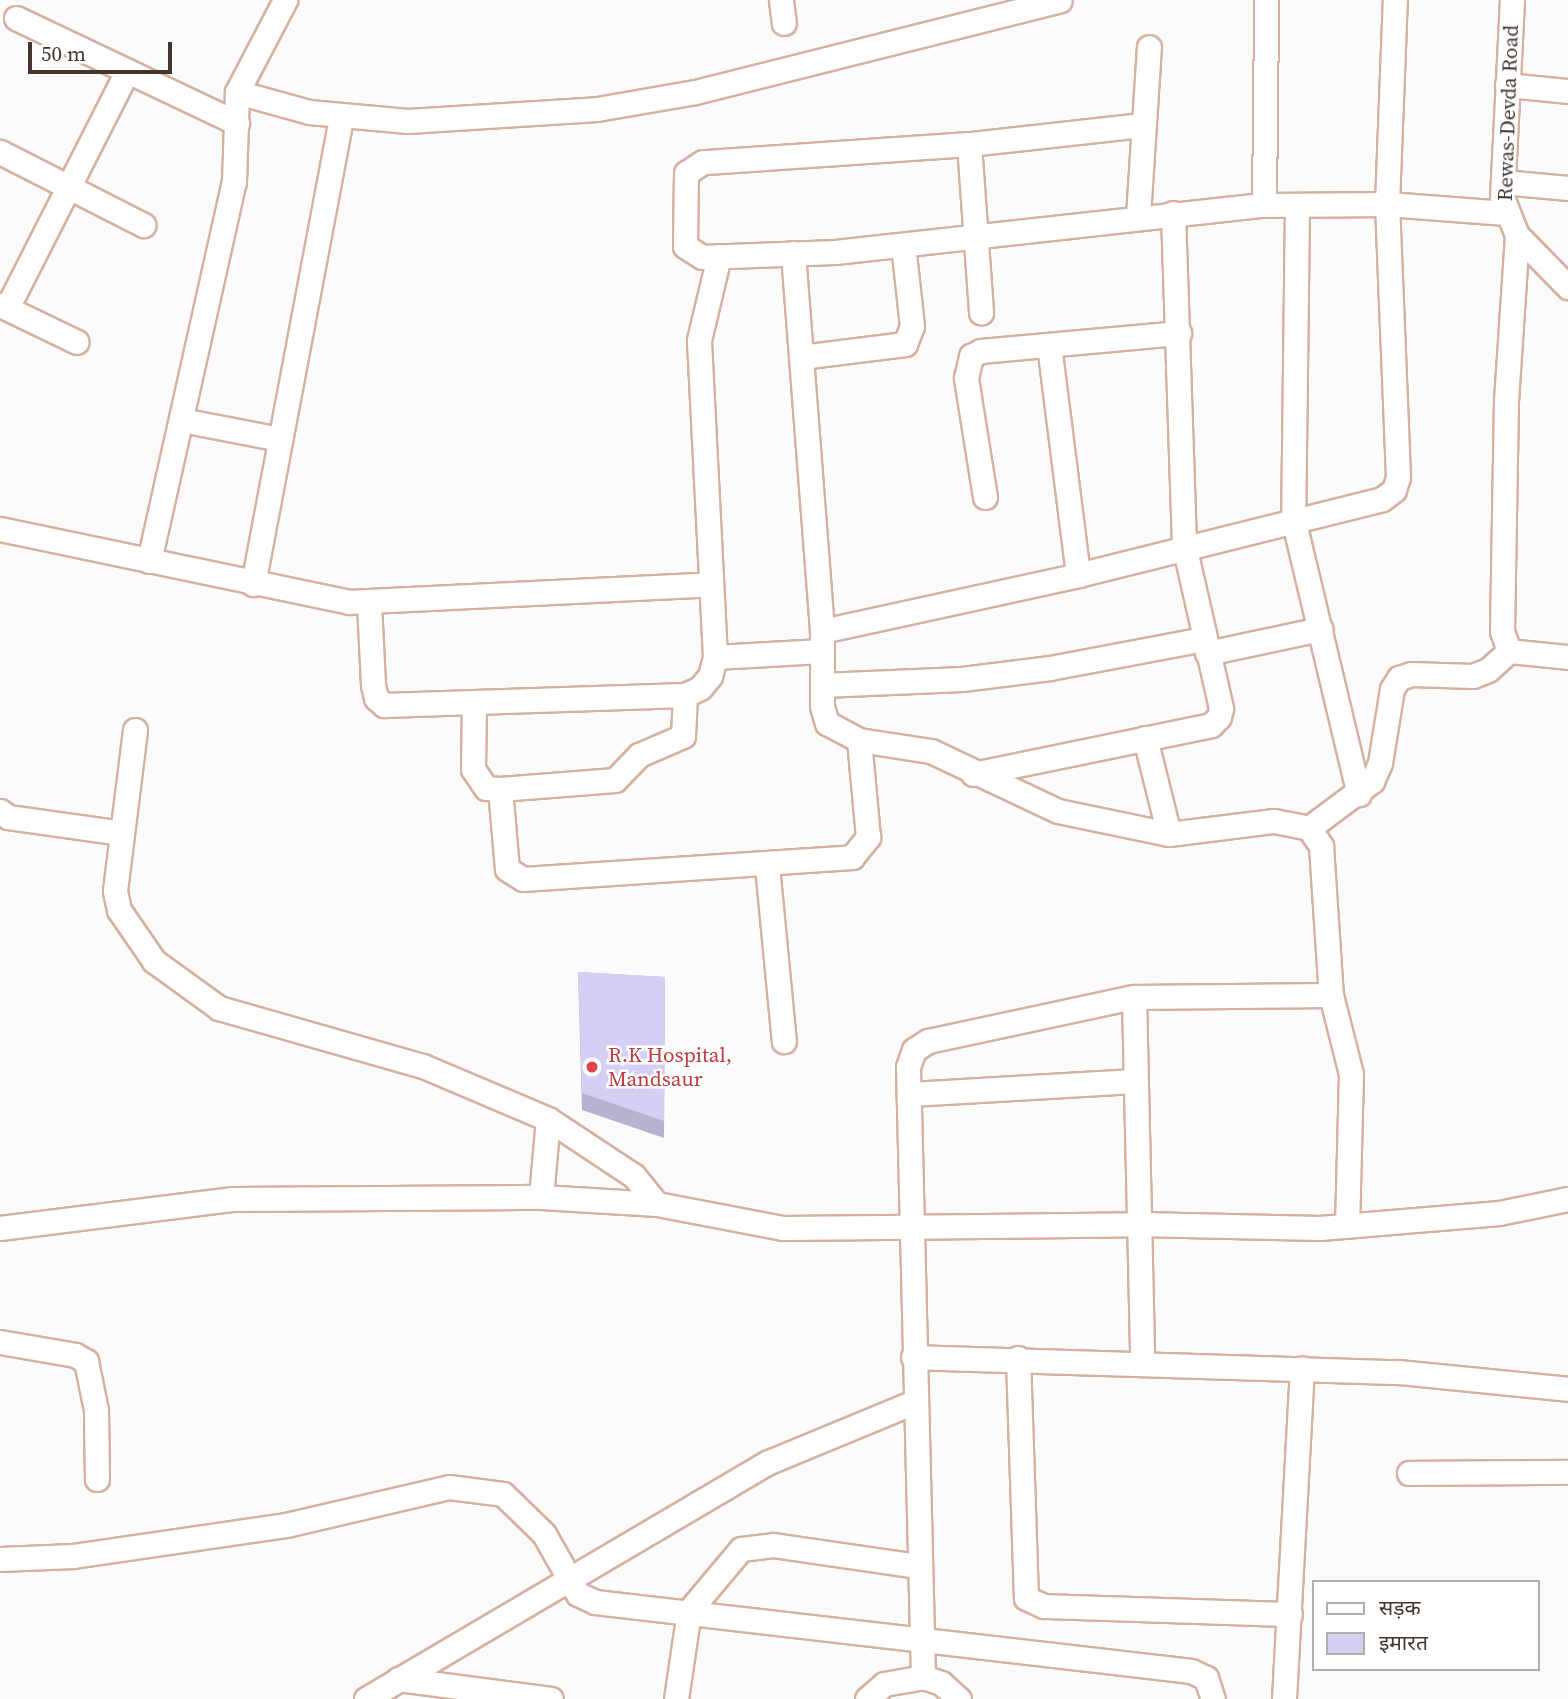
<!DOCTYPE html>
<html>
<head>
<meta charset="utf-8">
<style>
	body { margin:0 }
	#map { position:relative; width:1568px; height:1699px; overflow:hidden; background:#fbfbfb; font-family:"Source Serif 4","Noto Sans Devanagari",serif }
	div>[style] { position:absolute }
	.roads { filter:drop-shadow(2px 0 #d4b1a1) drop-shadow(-2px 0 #d4b1a1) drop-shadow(0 2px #d4b1a1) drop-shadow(0 -2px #d4b1a1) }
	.minor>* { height:23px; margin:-11.5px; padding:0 11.5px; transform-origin:11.5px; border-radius:11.5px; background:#fff }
	.wall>* { inset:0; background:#b6b3d1 }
	.building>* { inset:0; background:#d4d0f3 }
	.dots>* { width:19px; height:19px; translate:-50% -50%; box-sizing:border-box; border:4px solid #fff; border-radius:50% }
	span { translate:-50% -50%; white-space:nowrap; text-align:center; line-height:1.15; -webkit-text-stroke:5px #fff; paint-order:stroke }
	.street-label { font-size:21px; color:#43352e }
	.health-label { font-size:21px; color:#be3a42 }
	.left { translate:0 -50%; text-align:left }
	.legend { position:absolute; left:1312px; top:1580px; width:228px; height:91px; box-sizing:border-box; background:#fff; border:2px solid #b4aeab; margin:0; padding:9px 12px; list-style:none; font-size:21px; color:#43352e }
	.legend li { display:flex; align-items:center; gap:14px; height:35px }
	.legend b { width:35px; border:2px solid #b4aeab }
	.scale { position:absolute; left:28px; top:42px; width:144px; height:32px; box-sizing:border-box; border:4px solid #43352e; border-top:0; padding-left:9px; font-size:21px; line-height:24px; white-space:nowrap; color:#43352e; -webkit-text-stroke:5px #fff; paint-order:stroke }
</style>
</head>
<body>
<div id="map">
	<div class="roads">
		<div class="minor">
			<div style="left:781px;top:0;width:23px;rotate:83deg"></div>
			<div style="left:1512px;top:0;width:197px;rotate:92.9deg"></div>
			<div style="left:1502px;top:197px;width:41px;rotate:68.5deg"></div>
			<div style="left:1517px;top:235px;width:73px;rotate:45.6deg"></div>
			<div style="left:16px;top:18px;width:245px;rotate:25.4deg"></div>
			<div style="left:1507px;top:85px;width:61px;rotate:5.6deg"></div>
			<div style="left:237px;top:92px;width:75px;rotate:15.5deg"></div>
			<div style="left:309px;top:112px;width:99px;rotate:5.2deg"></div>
			<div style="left:408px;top:121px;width:189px;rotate:-3.6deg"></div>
			<div style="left:597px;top:109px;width:99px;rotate:-9.8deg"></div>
			<div style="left:695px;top:92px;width:376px;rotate:-14.1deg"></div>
			<div style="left:1142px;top:125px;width:174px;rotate:173.7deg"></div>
			<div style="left:969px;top:144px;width:267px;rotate:176.1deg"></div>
			<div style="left:703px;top:162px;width:20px;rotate:147deg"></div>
			<div style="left:686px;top:173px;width:73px;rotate:90.8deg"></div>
			<div style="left:685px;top:246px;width:20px;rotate:33deg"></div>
			<div style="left:702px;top:257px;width:133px;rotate:-2.2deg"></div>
			<div style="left:835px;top:252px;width:432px;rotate:-6.3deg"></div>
			<div style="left:1264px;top:205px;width:123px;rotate:-0.5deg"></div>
			<div style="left:1387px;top:204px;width:119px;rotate:4.3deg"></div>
			<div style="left:969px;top:144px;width:169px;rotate:85.9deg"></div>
			<div style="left:0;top:152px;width:161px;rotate:27deg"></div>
			<div style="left:1503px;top:182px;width:65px;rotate:5.3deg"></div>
			<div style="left:1264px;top:205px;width:205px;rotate:-89.4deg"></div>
			<div style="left:1297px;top:205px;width:313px;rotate:90.7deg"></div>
			<div style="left:1293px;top:518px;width:284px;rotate:76.6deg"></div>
			<div style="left:1138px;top:216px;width:169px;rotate:-86.3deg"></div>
			<div style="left:1517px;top:235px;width:166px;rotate:93.8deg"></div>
			<div style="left:1506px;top:401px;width:230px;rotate:91deg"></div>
			<div style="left:1502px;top:631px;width:21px;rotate:71deg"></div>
			<div style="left:1509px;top:651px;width:59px;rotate:5.8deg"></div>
			<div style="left:793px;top:253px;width:379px;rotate:85.6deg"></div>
			<div style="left:822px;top:631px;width:75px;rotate:90deg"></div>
			<div style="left:822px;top:706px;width:18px;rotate:74deg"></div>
			<div style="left:827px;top:723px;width:36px;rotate:28deg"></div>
			<div style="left:859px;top:740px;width:73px;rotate:8.7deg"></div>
			<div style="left:931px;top:751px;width:140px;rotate:25.3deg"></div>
			<div style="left:1058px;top:811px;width:113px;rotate:11.7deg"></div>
			<div style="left:1169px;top:834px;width:106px;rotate:-7.1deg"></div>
			<div style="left:1274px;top:821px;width:36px;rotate:11deg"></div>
			<div style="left:1309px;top:828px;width:22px;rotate:56deg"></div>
			<div style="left:1321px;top:846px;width:149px;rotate:86.2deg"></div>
			<div style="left:1331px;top:995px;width:81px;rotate:75.8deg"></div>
			<div style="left:1351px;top:1074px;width:152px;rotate:91.5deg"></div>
			<div style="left:0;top:305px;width:85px;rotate:25.7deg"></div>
			<div style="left:7px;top:308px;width:266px;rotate:-63.1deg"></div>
			<div style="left:1049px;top:345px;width:232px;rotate:82.8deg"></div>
			<div style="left:801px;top:357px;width:105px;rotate:-7.1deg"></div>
			<div style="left:905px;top:344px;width:19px;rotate:-69deg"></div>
			<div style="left:912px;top:326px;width:81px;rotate:-96.3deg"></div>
			<div style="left:181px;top:420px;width:101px;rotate:10.9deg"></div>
			<div style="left:985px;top:497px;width:121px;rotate:-99.1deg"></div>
			<div style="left:966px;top:378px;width:23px;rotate:-77deg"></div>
			<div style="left:971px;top:356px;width:11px;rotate:-27deg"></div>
			<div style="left:981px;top:351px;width:199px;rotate:-5.2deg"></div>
			<div style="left:0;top:529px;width:357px;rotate:11.8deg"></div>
			<div style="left:349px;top:602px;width:362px;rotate:-2.8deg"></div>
			<div style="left:149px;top:561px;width:388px;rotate:-77.4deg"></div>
			<div style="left:234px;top:182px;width:90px;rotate:-88.1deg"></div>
			<div style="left:237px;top:92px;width:104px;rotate:-62.4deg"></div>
			<div style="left:253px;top:584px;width:477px;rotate:-79.3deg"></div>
			<div style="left:369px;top:603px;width:82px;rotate:87.2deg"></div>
			<div style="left:373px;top:685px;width:13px;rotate:77deg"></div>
			<div style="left:376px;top:698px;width:11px;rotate:41deg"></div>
			<div style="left:384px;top:705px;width:301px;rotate:-1.9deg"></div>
			<div style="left:685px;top:695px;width:17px;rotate:-25deg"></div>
			<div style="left:700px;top:688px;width:16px;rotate:-50deg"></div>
			<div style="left:710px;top:676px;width:20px;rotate:-75deg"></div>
			<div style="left:715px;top:657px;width:317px;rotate:-92.9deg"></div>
			<div style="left:699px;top:340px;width:86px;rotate:-76.6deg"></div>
			<div style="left:822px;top:631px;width:262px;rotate:-12.3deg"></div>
			<div style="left:1078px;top:575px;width:313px;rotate:-14deg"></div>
			<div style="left:1382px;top:499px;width:15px;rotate:-37deg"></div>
			<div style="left:1394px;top:490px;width:14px;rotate:-73deg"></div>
			<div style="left:1398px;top:477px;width:273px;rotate:-92.3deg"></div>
			<div style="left:1387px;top:204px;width:204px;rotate:-87.8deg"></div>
			<div style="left:1207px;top:653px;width:116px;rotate:-12deg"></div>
			<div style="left:715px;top:657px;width:107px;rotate:-3.2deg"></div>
			<div style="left:822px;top:685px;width:140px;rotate:-2.5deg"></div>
			<div style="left:962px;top:679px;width:89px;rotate:-7.1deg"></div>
			<div style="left:1050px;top:668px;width:157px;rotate:-10.7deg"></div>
			<div style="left:474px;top:704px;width:65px;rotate:90.9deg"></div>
			<div style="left:473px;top:769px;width:23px;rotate:56deg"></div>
			<div style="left:486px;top:788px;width:14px;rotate:4deg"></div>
			<div style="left:500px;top:789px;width:115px;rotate:-4.5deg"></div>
			<div style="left:615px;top:780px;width:35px;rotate:-46deg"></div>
			<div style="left:639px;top:755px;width:48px;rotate:-23.4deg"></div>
			<div style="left:683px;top:736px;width:41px;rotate:-87.2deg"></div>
			<div style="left:135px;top:730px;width:162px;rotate:97.1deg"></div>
			<div style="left:115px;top:891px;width:19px;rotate:78deg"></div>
			<div style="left:119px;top:910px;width:62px;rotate:55.5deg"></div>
			<div style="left:154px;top:961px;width:80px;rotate:35.9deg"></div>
			<div style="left:219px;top:1008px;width:212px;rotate:15.9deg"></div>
			<div style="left:423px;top:1066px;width:136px;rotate:23deg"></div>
			<div style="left:548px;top:1119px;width:103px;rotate:33.5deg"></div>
			<div style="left:634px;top:1176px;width:36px;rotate:51deg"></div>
			<div style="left:1145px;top:738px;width:99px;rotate:76deg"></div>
			<div style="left:973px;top:774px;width:243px;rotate:-11.6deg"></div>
			<div style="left:1211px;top:725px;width:11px;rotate:-45deg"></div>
			<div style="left:1219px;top:717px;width:9px;rotate:-77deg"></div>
			<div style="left:1221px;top:708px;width:167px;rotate:-102.8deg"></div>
			<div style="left:1184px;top:545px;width:332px;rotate:-91.9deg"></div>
			<div style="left:500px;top:789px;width:80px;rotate:85deg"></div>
			<div style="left:507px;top:869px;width:19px;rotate:32deg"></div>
			<div style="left:523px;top:879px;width:330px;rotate:-3.8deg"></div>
			<div style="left:852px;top:857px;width:26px;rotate:-51deg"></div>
			<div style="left:868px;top:837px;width:97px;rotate:-95.3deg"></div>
			<div style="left:0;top:811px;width:10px;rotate:37deg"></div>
			<div style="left:8px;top:817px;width:115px;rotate:8deg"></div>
			<div style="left:1309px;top:828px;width:79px;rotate:-36.7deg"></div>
			<div style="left:1372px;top:781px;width:20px;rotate:-66deg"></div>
			<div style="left:1380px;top:763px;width:75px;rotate:-80.8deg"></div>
			<div style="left:1392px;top:689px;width:13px;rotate:-58deg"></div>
			<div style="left:1399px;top:678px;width:13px;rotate:-18deg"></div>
			<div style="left:1411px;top:674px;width:62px;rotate:1.8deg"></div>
			<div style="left:1473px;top:676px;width:16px;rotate:-22deg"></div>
			<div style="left:1488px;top:670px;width:28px;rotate:-42deg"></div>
			<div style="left:767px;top:866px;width:176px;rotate:84.5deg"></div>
			<div style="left:1134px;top:997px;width:366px;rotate:88.7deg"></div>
			<div style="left:909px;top:1094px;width:227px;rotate:-3.3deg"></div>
			<div style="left:541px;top:1197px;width:78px;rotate:-84.9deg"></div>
			<div style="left:0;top:1228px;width:235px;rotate:-7.1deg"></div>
			<div style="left:233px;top:1199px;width:308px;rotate:-0.4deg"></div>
			<div style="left:541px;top:1197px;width:116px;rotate:3.5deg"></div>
			<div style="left:657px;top:1204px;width:128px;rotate:10.8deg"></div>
			<div style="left:783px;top:1228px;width:356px;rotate:-0.6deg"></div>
			<div style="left:1139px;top:1224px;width:181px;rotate:1.3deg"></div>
			<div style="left:1320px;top:1228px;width:180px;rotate:-4.8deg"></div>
			<div style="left:1499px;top:1213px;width:70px;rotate:-11.5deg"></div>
			<div style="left:0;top:1342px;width:76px;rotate:9.8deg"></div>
			<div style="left:75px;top:1355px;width:13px;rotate:29deg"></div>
			<div style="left:86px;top:1361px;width:50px;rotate:78.5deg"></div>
			<div style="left:96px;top:1410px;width:69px;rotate:89.2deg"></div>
			<div style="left:913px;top:1357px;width:486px;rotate:1.8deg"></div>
			<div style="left:1399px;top:1372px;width:170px;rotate:5.7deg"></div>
			<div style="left:1018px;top:1358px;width:240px;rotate:88.1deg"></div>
			<div style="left:1026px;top:1598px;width:20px;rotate:24deg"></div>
			<div style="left:1044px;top:1606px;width:246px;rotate:1.9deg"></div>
			<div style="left:1409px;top:1473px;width:159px;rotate:-0.4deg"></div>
			<div style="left:0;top:1559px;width:73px;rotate:-2.4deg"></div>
			<div style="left:73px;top:1556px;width:215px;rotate:-8.3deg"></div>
			<div style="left:286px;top:1525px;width:167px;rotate:-13.1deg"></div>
			<div style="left:449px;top:1487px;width:54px;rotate:7.4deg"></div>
			<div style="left:503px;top:1494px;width:57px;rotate:44.3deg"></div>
			<div style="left:544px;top:1534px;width:69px;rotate:60.5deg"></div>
			<div style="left:578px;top:1594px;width:19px;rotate:25deg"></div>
			<div style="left:595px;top:1602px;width:600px;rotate:6.6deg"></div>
			<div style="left:1191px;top:1671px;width:17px;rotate:25deg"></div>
			<div style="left:1206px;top:1678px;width:22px;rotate:72deg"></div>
			<div style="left:923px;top:1677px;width:610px;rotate:-91.41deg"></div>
			<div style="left:908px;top:1067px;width:18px;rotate:-71deg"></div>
			<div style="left:914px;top:1050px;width:17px;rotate:-33deg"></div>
			<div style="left:928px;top:1041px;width:211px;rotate:-12.1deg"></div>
			<div style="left:1134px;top:997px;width:197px;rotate:-0.6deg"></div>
			<div style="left:398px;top:1679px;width:154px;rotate:7.4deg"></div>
			<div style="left:366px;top:1699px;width:468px;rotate:-30.5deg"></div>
			<div style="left:769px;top:1462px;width:157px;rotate:-22.5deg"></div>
			<div style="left:676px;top:1699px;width:89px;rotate:-81.6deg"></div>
			<div style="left:689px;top:1611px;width:81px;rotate:-50deg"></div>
			<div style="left:741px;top:1549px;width:32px;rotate:-7deg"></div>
			<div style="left:773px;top:1545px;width:146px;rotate:8.3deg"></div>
			<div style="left:867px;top:1699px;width:23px;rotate:-41deg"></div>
			<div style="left:884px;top:1684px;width:40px;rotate:-10deg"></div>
			<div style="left:923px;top:1677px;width:19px;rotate:18deg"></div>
			<div style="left:941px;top:1683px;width:24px;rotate:42deg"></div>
			<div style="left:1284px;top:1699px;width:331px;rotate:-86.9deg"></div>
		</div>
	</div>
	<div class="wall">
		<div style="clip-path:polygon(578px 972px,665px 977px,664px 1138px,582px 1110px)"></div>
	</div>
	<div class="building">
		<div style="clip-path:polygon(578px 972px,665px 977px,664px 1121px,582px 1093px)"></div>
	</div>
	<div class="dots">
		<div style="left:592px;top:1067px;background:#e0444e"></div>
	</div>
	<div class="street-label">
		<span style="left:1508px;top:113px;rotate:-88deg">Rewas-Devda Road</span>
	</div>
	<div class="health-label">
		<span class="left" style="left:608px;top:1067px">R.K Hospital,<br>Mandsaur</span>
	</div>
	<ul class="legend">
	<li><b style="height:9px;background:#fff"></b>सड़क</li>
	<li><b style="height:19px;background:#d4d0f3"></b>इमारत</li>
	</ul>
	<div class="scale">50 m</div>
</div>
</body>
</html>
